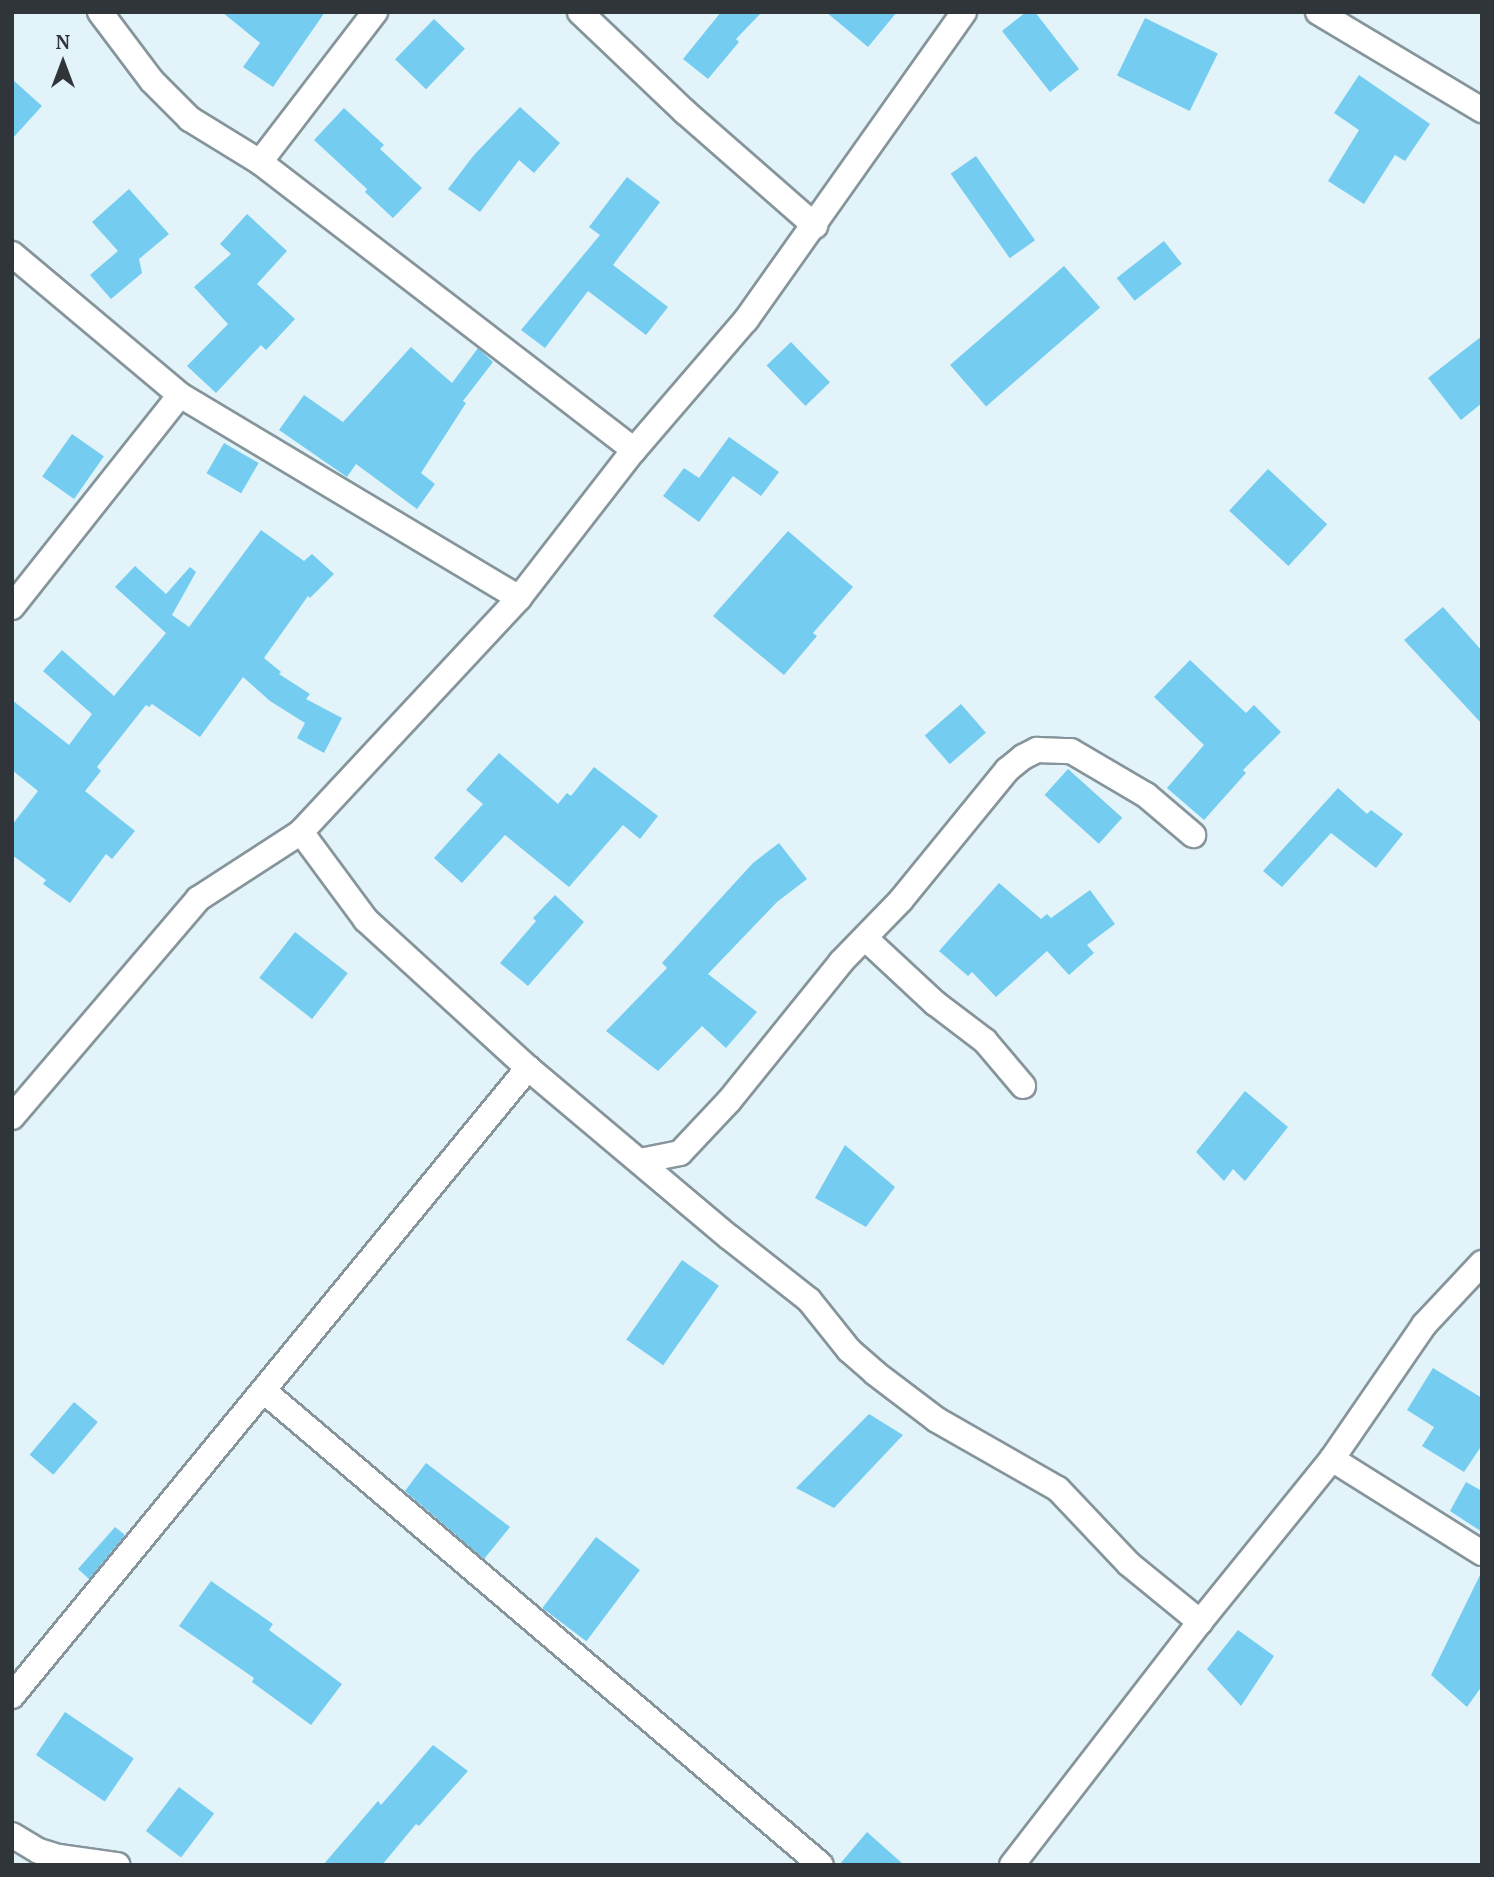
<!DOCTYPE html>
<html>
<head>
<meta charset="utf-8">
<style>
	body { margin:0 }
	#map { position:relative; width:1494px; height:1877px; overflow:hidden; background:#e2f3fa; font-family:"PT Serif",serif }
	div>[style] { position:absolute }
	.building>* { inset:0; background:#74cdf0; transform-origin:0 0 }
	.roads { filter:drop-shadow(2px 0 #86959b) drop-shadow(-2px 0 #86959b) drop-shadow(0 2px #86959b) drop-shadow(0 -2px #86959b) }
	.minor>* { height:24px; margin:-12px; padding:0 12px; transform-origin:12px; border-radius:12px; background:#fff }
	span { translate:-50% -50%; white-space:nowrap; text-align:center; line-height:1.15; -webkit-text-stroke:5px #e2f3fa; paint-order:stroke }
	.frame { position:absolute; inset:0; border:14px solid #2f3538; pointer-events:none }
	.north { position:absolute; left:28px; top:28px; width:70px; height:70px; -webkit-text-stroke:5px #e2f3fa; paint-order:stroke; rotate:0deg; font-size:19px; font-weight:700; line-height:28px; text-align:center; color:#2f3538 }
	.north::after { content:''; display:block; margin:auto; width:24px; height:32px; background:#2f3538; clip-path:polygon(50% 0,100% 100%,50% 72%,0 100%) }
</style>
</head>
<body>
<div id="map">
	<div class="building">
		<div style="clip-path:polygon(222px 12px,325px 12px,273px 87px,243px 67px,260px 43px)"></div>
		<div style="clip-path:polygon(721px 12px,762px 12px,736px 39px,739px 42px,708px 79px,683px 59px)"></div>
		<div style="clip-path:polygon(826px 12px,897px 12px,868px 47px)"></div>
		<div style="clip-path:polygon(1026px 12px,1035px 12px,1079px 69px,1050px 92px,1002px 31px)"></div>
		<div style="left:1145px;top:18px;width:81px;height:64px;rotate:26deg"></div>
		<div style="left:434px;top:19px;width:43px;height:56px;rotate:44deg"></div>
		<div style="clip-path:polygon(1359px 75px,1430px 124px,1405px 161px,1395px 155px,1364px 204px,1328px 181px,1359px 130px,1334px 113px)"></div>
		<div style="clip-path:polygon(12px 79px,42px 106px,12px 139px)"></div>
		<div style="clip-path:polygon(520px 107px,560px 143px,534px 173px,519px 160px,480px 212px,448px 189px,474px 155px)"></div>
		<div style="clip-path:polygon(344px 108px,384px 145px,380px 149px,422px 188px,393px 218px,365px 192px,367px 189px,314px 140px)"></div>
		<div style="left:976px;top:156px;width:103px;height:31px;rotate:55deg"></div>
		<div style="clip-path:polygon(627px 177px,660px 202px,613px 265px,668px 307px,646px 335px,588px 291px,545px 348px,521px 330px,600px 235px,589px 227px)"></div>
		<div style="clip-path:polygon(129px 189px,169px 234px,139px 259px,142px 273px,111px 299px,90px 275px,118px 251px,92px 222px)"></div>
		<div style="clip-path:polygon(247px 214px,287px 251px,257px 284px,295px 319px,266px 350px,261px 345px,216px 393px,187px 366px,228px 324px,194px 287px,231px 254px,220px 244px)"></div>
		<div style="left:1164px;top:241px;width:29px;height:60px;rotate:52deg"></div>
		<div style="left:1064px;top:266px;width:55px;height:151px;rotate:49deg"></div>
		<div style="clip-path:polygon(1482px 336px,1482px 403px,1461px 420px,1428px 378px)"></div>
		<div style="left:791px;top:342px;width:56px;height:34px;rotate:46deg"></div>
		<div style="clip-path:polygon(411px 347px,452px 383px,478px 348px,493px 362px,463px 401px,466px 403px,421px 473px,435px 484px,417px 509px,356px 464px,347px 477px,279px 430px,304px 395px,343px 422px)"></div>
		<div style="left:72px;top:434px;width:39px;height:52px;rotate:35deg"></div>
		<div style="clip-path:polygon(729px 437px,779px 472px,761px 496px,733px 476px,699px 522px,663px 496px,684px 468px,699px 478px)"></div>
		<div style="left:224px;top:443px;width:40px;height:35px;rotate:30deg"></div>
		<div style="left:1268px;top:469px;width:81px;height:57px;rotate:43deg"></div>
		<div style="clip-path:polygon(261px 530px,304px 561px,312px 554px,334px 574px,310px 598px,308px 596px,264px 658px,281px 672px,279px 674px,310px 694px,306px 699px,342px 718px,324px 753px,297px 738px,305px 723px,270px 701px,243px 677px,200px 737px,152px 704px,149px 707px,146px 705px,97px 767px,101px 771px,85px 791px,135px 831px,112px 859px,106px 854px,70px 903px,43px 884px,46px 880px,12px 855px,12px 825px,38px 791px,12px 770px,12px 700px,69px 745px,92px 714px,43px 671px,62px 650px,114px 696px,166px 633px,115px 587px,135px 566px,166px 594px,190px 567px,196px 572px,172px 615px,189px 627px)"></div>
		<div style="clip-path:polygon(788px 531px,853px 587px,813px 633px,817px 636px,784px 675px,713px 616px)"></div>
		<div style="clip-path:polygon(1443px 607px,1482px 651px,1482px 724px,1404px 640px)"></div>
		<div style="clip-path:polygon(1190px 660px,1246px 713px,1254px 705px,1281px 732px,1243px 770px,1246px 773px,1204px 820px,1167px 788px,1204px 745px,1154px 697px)"></div>
		<div style="left:961px;top:704px;width:38px;height:48px;rotate:49deg"></div>
		<div style="clip-path:polygon(499px 753px,558px 804px,567px 793px,571px 796px,594px 767px,658px 816px,640px 839px,623px 825px,569px 887px,505px 835px,462px 883px,434px 858px,483px 804px,466px 790px)"></div>
		<div style="left:1068px;top:769px;width:73px;height:35px;rotate:42deg"></div>
		<div style="clip-path:polygon(1338px 788px,1367px 814px,1371px 810px,1403px 834px,1376px 868px,1331px 833px,1282px 887px,1263px 871px)"></div>
		<div style="clip-path:polygon(779px 843px,807px 879px,777px 902px,708px 974px,757px 1012px,726px 1048px,702px 1026px,658px 1071px,606px 1031px,667px 968px,662px 963px,709px 911px,753px 863px)"></div>
		<div style="clip-path:polygon(999px 883px,1041px 919px,1047px 914px,1051px 918px,1090px 890px,1115px 924px,1087px 945px,1094px 953px,1069px 975px,1047px 951px,996px 997px,972px 972px,968px 976px,939px 951px)"></div>
		<div style="clip-path:polygon(555px 895px,584px 922px,528px 986px,500px 963px,536px 921px,533px 918px)"></div>
		<div style="left:295px;top:932px;width:67px;height:58px;rotate:38deg"></div>
		<div style="clip-path:polygon(1245px 1091px,1288px 1127px,1245px 1181px,1233px 1169px,1224px 1181px,1196px 1152px)"></div>
		<div style="clip-path:polygon(845px 1145px,895px 1187px,866px 1227px,815px 1198px)"></div>
		<div style="left:682px;top:1260px;width:45px;height:97px;rotate:35deg"></div>
		<div style="clip-path:polygon(1433px 1368px,1482px 1398px,1482px 1445px,1464px 1472px,1422px 1446px,1434px 1427px,1407px 1410px)"></div>
		<div style="left:74px;top:1402px;width:31px;height:69px;rotate:40deg"></div>
		<div style="clip-path:polygon(869px 1414px,903px 1435px,834px 1508px,796px 1488px)"></div>
		<div style="clip-path:polygon(426px 1463px,510px 1527px,484px 1559px,405px 1491px)"></div>
		<div style="clip-path:polygon(1466px 1482px,1482px 1491px,1482px 1532px,1450px 1511px)"></div>
		<div style="clip-path:polygon(115px 1527px,125px 1535px,89px 1579px,78px 1569px)"></div>
		<div style="left:596px;top:1537px;width:55px;height:89px;rotate:37deg"></div>
		<div style="clip-path:polygon(1482px 1571px,1482px 1686px,1467px 1707px,1431px 1675px)"></div>
		<div style="clip-path:polygon(211px 1581px,273px 1624px,269px 1630px,342px 1684px,311px 1725px,252px 1682px,254px 1678px,179px 1626px)"></div>
		<div style="clip-path:polygon(1238px 1630px,1274px 1656px,1241px 1706px,1207px 1669px)"></div>
		<div style="left:65px;top:1712px;width:83px;height:52px;rotate:34deg"></div>
		<div style="clip-path:polygon(433px 1745px,468px 1771px,419px 1826px,416px 1824px,382px 1865px,323px 1865px,378px 1801px,381px 1805px)"></div>
		<div style="left:179px;top:1787px;width:44px;height:55px;rotate:37deg"></div>
		<div style="clip-path:polygon(867px 1832px,904px 1865px,839px 1865px)"></div>
	</div>
	<div class="roads">
		<div class="minor">
			<div style="left:100px;top:12px;width:86px;rotate:53deg"></div>
			<div style="left:152px;top:81px;width:54px;rotate:45deg"></div>
			<div style="left:190px;top:119px;width:82px;rotate:31.6deg"></div>
			<div style="left:260px;top:162px;width:472px;rotate:37.6deg"></div>
			<div style="left:580px;top:12px;width:145px;rotate:43.6deg"></div>
			<div style="left:685px;top:112px;width:173px;rotate:41.2deg"></div>
			<div style="left:1318px;top:12px;width:191px;rotate:30.9deg"></div>
			<div style="left:260px;top:162px;width:189px;rotate:-52.5deg"></div>
			<div style="left:12px;top:254px;width:219px;rotate:40deg"></div>
			<div style="left:180px;top:395px;width:395px;rotate:30.9deg"></div>
			<div style="left:12px;top:607px;width:270px;rotate:-51.6deg"></div>
			<div style="left:301px;top:832px;width:109px;rotate:53.5deg"></div>
			<div style="left:366px;top:920px;width:219px;rotate:42.4deg"></div>
			<div style="left:528px;top:1068px;width:263px;rotate:40.1deg"></div>
			<div style="left:729px;top:1237px;width:102px;rotate:38.2deg"></div>
			<div style="left:809px;top:1300px;width:64px;rotate:51.3deg"></div>
			<div style="left:849px;top:1350px;width:35px;rotate:41deg"></div>
			<div style="left:875px;top:1373px;width:78px;rotate:37.2deg"></div>
			<div style="left:937px;top:1420px;width:139px;rotate:29.7deg"></div>
			<div style="left:1058px;top:1489px;width:103px;rotate:46.6deg"></div>
			<div style="left:1129px;top:1564px;width:92px;rotate:39.2deg"></div>
			<div style="left:865px;top:938px;width:96px;rotate:42.9deg"></div>
			<div style="left:935px;top:1003px;width:63px;rotate:37.2deg"></div>
			<div style="left:985px;top:1041px;width:59px;rotate:49.8deg"></div>
			<div style="left:12px;top:1117px;width:287px;rotate:-49.5deg"></div>
			<div style="left:198px;top:899px;width:123px;rotate:-33deg"></div>
			<div style="left:301px;top:832px;width:320px;rotate:-47deg"></div>
			<div style="left:519px;top:598px;width:187px;rotate:-52.2deg"></div>
			<div style="left:634px;top:450px;width:172px;rotate:-49.3deg"></div>
			<div style="left:746px;top:320px;width:377px;rotate:-54.7deg"></div>
			<div style="left:640px;top:1161px;width:41px;rotate:-11.3deg"></div>
			<div style="left:680px;top:1153px;width:71px;rotate:-46.7deg"></div>
			<div style="left:729px;top:1101px;width:179px;rotate:-51.1deg"></div>
			<div style="left:841px;top:962px;width:86px;rotate:-45.9deg"></div>
			<div style="left:901px;top:900px;width:168px;rotate:-50.8deg"></div>
			<div style="left:1007px;top:770px;width:21px;rotate:-39deg"></div>
			<div style="left:1023px;top:757px;width:16px;rotate:-27deg"></div>
			<div style="left:1037px;top:750px;width:34px;rotate:2deg"></div>
			<div style="left:1071px;top:751px;width:87px;rotate:30.4deg"></div>
			<div style="left:1146px;top:795px;width:62px;rotate:40.4deg"></div>
			<div style="left:264px;top:1391px;width:731px;rotate:40.4deg"></div>
			<div style="left:1332px;top:1459px;width:177px;rotate:32.1deg"></div>
			<div style="left:12px;top:1696px;width:813px;rotate:-50.59deg"></div>
			<div style="left:12px;top:1835px;width:31px;rotate:31deg"></div>
			<div style="left:39px;top:1851px;width:21px;rotate:17deg"></div>
			<div style="left:59px;top:1857px;width:59px;rotate:7.9deg"></div>
			<div style="left:1012px;top:1865px;width:307px;rotate:-52.3deg"></div>
			<div style="left:1200px;top:1622px;width:210px;rotate:-51deg"></div>
			<div style="left:1332px;top:1459px;width:163px;rotate:-55.5deg"></div>
			<div style="left:1424px;top:1325px;width:85px;rotate:-46.9deg"></div>
		</div>
	</div>
	<div class="frame"></div>
	<div class="north">N</div>
</div>
</body>
</html>
